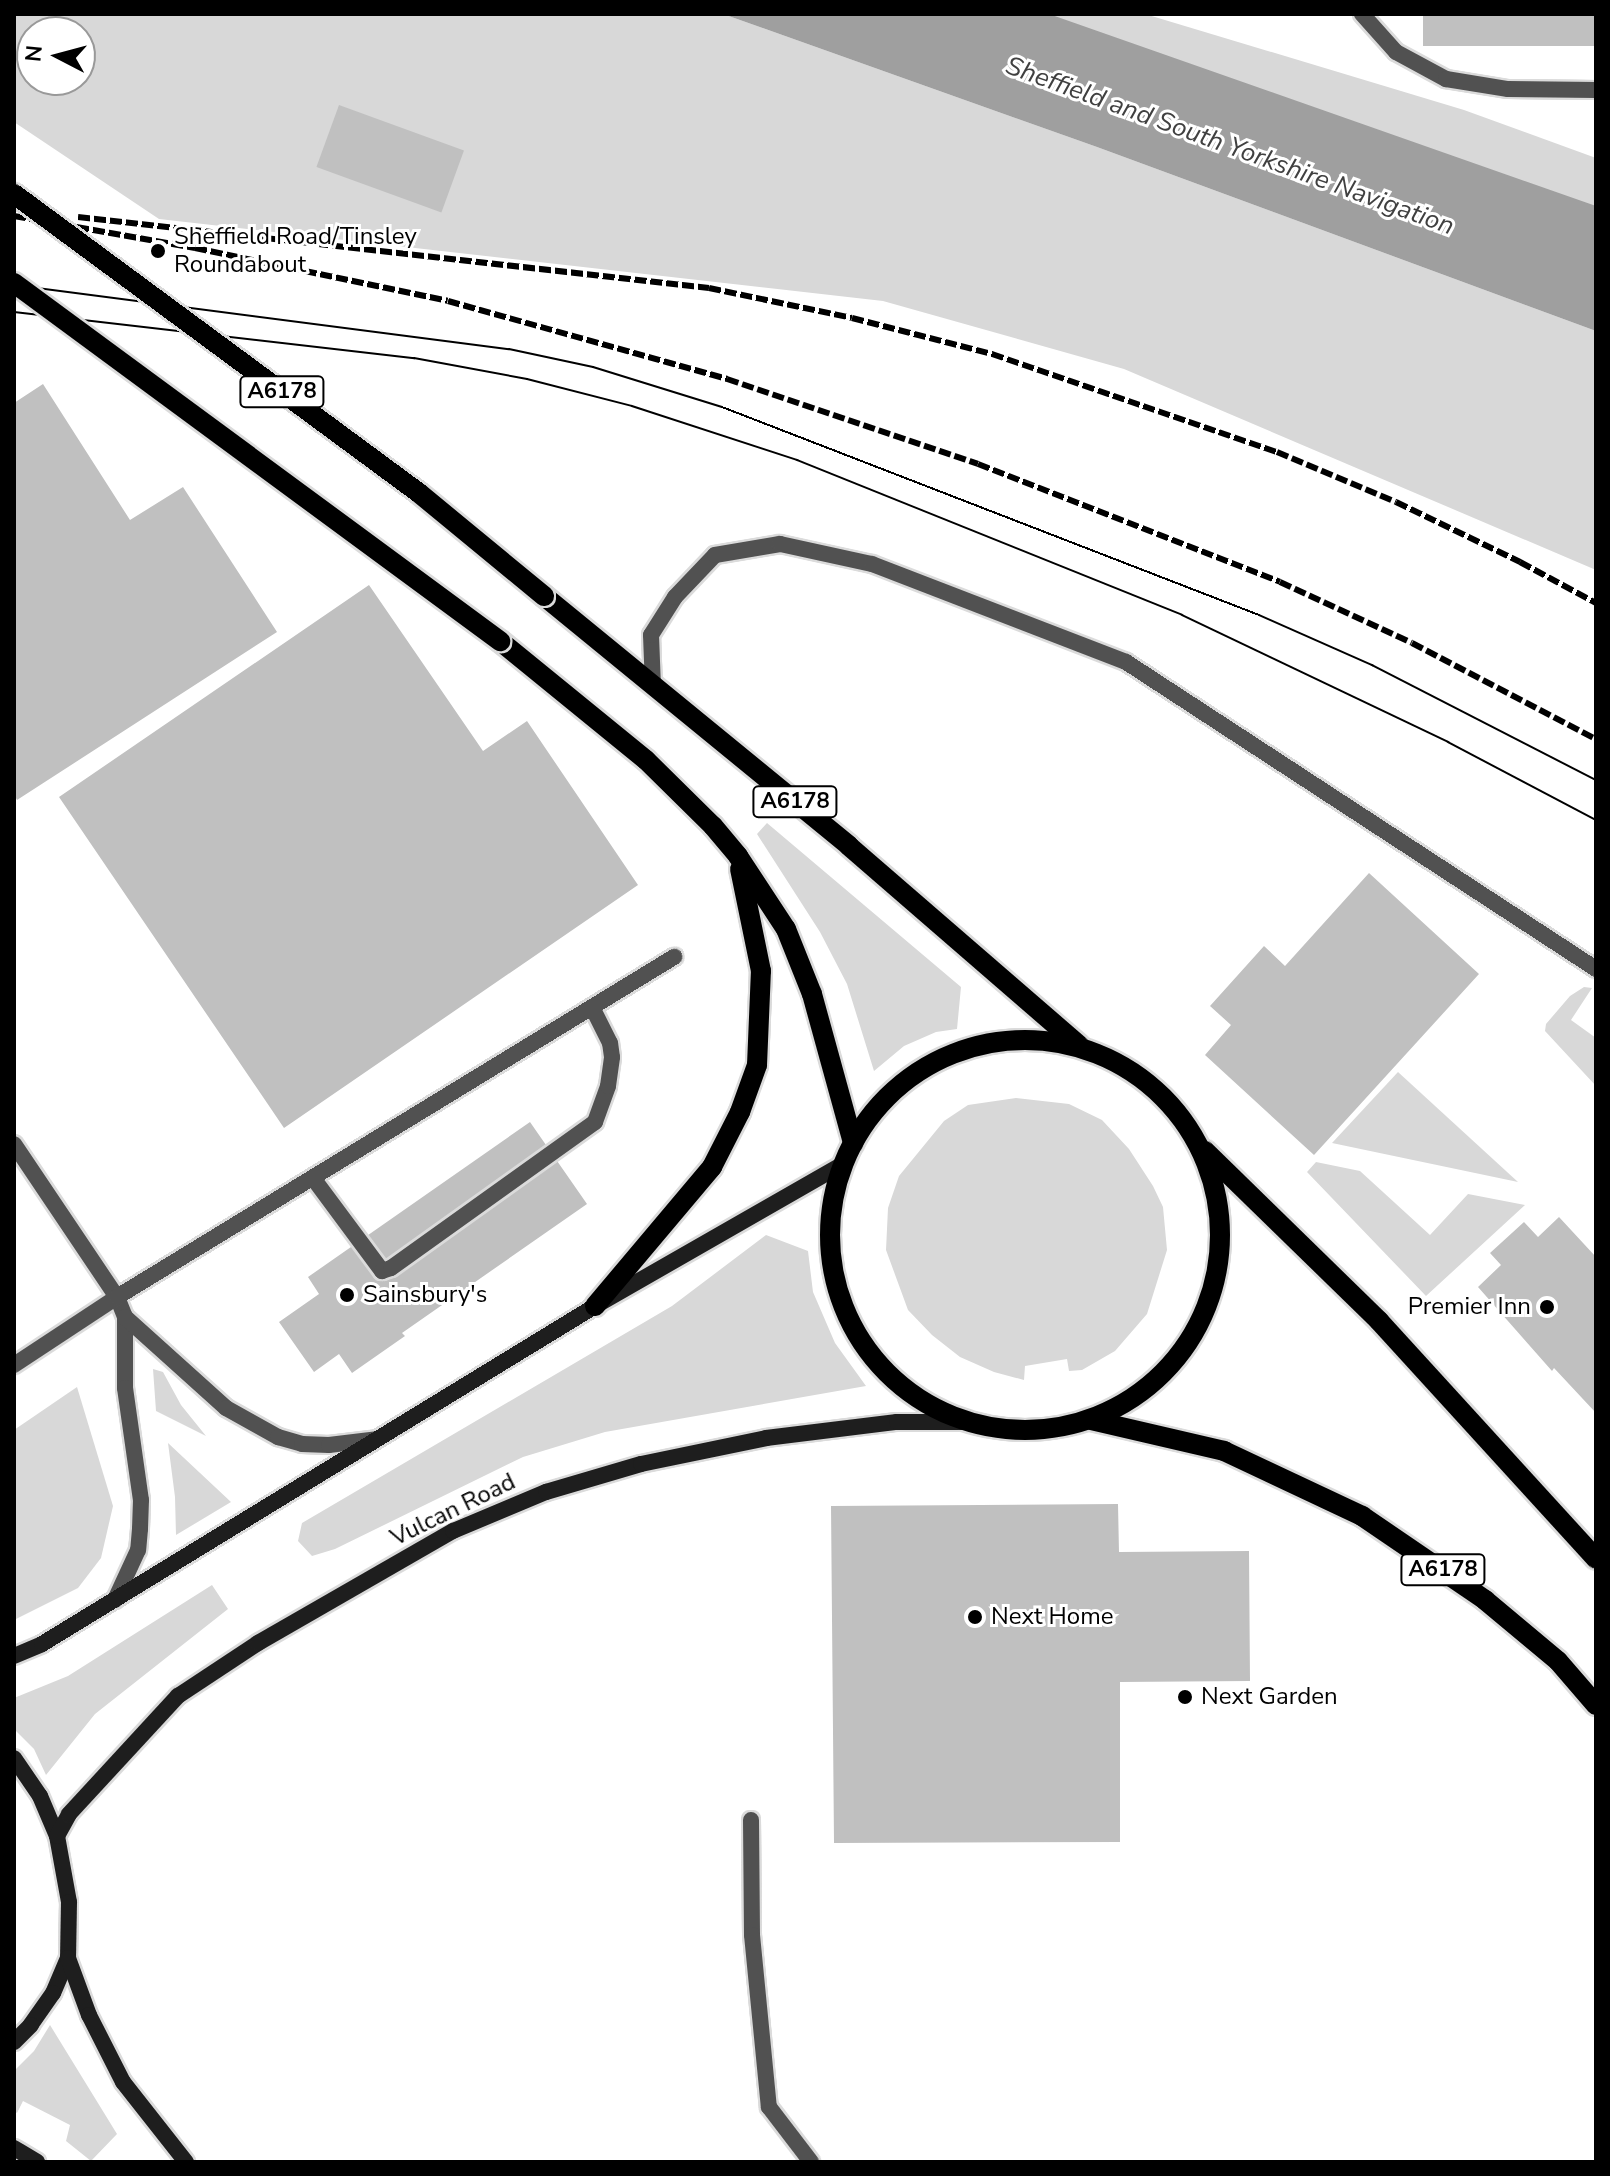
<!DOCTYPE html>
<html>
<head>
<meta charset="utf-8">
<style>
	body { margin:0 }
	#map { position:relative; width:1610px; height:2176px; overflow:hidden; background:#fff; font-family:"Nunito Sans",sans-serif }
	div>[style] { position:absolute }
	.green>* { inset:0; background:#d8d8d8 }
	.water>* { inset:0; background:#9f9f9f }
	.building>* { inset:0; background:#c0c0c0; transform-origin:0 0 }
	.roads { filter:drop-shadow(2px 0 #dbdbdb) drop-shadow(-2px 0 #dbdbdb) drop-shadow(0 2px #dbdbdb) drop-shadow(0 -2px #dbdbdb) }
	.lane>* { height:16px; margin:-8px; padding:0 8px; transform-origin:8px; border-radius:8px; background:#515151 }
	.street>* { height:16px; margin:-8px; padding:0 8px; transform-origin:8px; border-radius:8px; background:#515151 }
	.secondary>* { height:16px; margin:-8px; padding:0 8px; transform-origin:8px; border-radius:8px; background:#1e1e1e }
	.primary>* { height:20px; margin:-10px; padding:0 10px; transform-origin:10px; border-radius:10px; background:#000 }
	.primary>.ring { margin:-10px; padding:0; box-sizing:content-box; background:none; border:20px solid #000; border-radius:50% }
	.tram>* { height:2px; margin:-1px; padding:0 1px; transform-origin:1px; border-radius:1px; background:#000 }
	.rail>* { height:6px; margin-top:-3px; transform-origin:0; background:repeating-linear-gradient(90deg,#000 0 12px,transparent 0 16px) }
	.bridges { filter:drop-shadow(2px 0 #dbdbdb) drop-shadow(-2px 0 #dbdbdb) drop-shadow(0 2px #dbdbdb) drop-shadow(0 -2px #dbdbdb) }
	.primary-bridge>* { height:20px; margin:-10px; padding:0 10px; transform-origin:10px; border-radius:10px; background:#000 }
	.dots>* { width:22px; height:22px; translate:-50% -50%; box-sizing:border-box; border:4px solid #fff; border-radius:50% }
	span { translate:-50% -50%; white-space:nowrap; text-align:center; line-height:1.15; -webkit-text-stroke:6px #fff; paint-order:stroke }
	.shield-label span { padding:2px 6px; background:#fff; border:2px solid; border-radius:6px; -webkit-text-stroke-width:0 }
	.shield-label { font-size:22px; color:#000; font-weight:700 }
	.poi-label { font-size:24px; color:#000 }
	.left { translate:0 -50%; text-align:left }
	.right { translate:-100% -50%; text-align:right }
	.street-label { font-size:24px; color:#000 }
	.water-label { font-size:26px; color:#404040; font-style:italic }
	.frame { position:absolute; inset:0; border:16px solid #000; pointer-events:none }
	.north { position:absolute; left:16px; top:16px; width:80px; height:80px; box-sizing:border-box; background:#fff; border:2px solid #999; border-radius:50%; rotate:276deg; font-size:22px; font-weight:700; line-height:32px; text-align:center; color:#000 }
	.north::after { content:''; display:block; margin:auto; width:28px; height:36px; background:#000; clip-path:polygon(50% 0,100% 100%,50% 72%,0 100%) }
</style>
</head>
<body>
<div id="map">
	<div class="green">
		<div style="clip-path:polygon(evenodd,14px 14px,723px 14px,1097px 147px,1596px 331px,1596px 570px,1124px 369px,883px 301px,159px 219px,14px 122px,14px 14px,32px 32px,80px 32px,80px 80px,32px 80px,32px 32px)"></div>
		<div style="clip-path:polygon(1043px 14px,1145px 14px,1464px 110px,1596px 158px,1596px 209px)"></div>
		<div style="clip-path:polygon(767px 823px,961px 987px,957px 1029px,936px 1032px,904px 1046px,874px 1071px,847px 984px,820px 932px,757px 834px)"></div>
		<div style="clip-path:polygon(1584px 987px,1592px 988px,1571px 1020px,1596px 1038px,1596px 1086px,1545px 1031px,1546px 1024px,1570px 996px)"></div>
		<div style="clip-path:polygon(1398px 1072px,1518px 1182px,1332px 1143px)"></div>
		<div style="clip-path:polygon(1016px 1098px,1069px 1104px,1102px 1120px,1129px 1149px,1153px 1186px,1163px 1207px,1167px 1250px,1147px 1314px,1115px 1351px,1082px 1370px,1069px 1371px,1067px 1359px,1025px 1366px,1024px 1380px,994px 1372px,960px 1357px,932px 1335px,908px 1310px,886px 1250px,888px 1208px,899px 1176px,944px 1121px,968px 1105px)"></div>
		<div style="clip-path:polygon(1316px 1162px,1360px 1171px,1430px 1235px,1468px 1194px,1525px 1205px,1426px 1296px,1307px 1172px)"></div>
		<div style="clip-path:polygon(766px 1235px,808px 1251px,813px 1292px,835px 1343px,866px 1386px,605px 1432px,523px 1457px,335px 1549px,312px 1556px,298px 1541px,302px 1523px,672px 1306px)"></div>
		<div style="clip-path:polygon(153px 1369px,163px 1372px,181px 1405px,206px 1436px,156px 1411px)"></div>
		<div style="clip-path:polygon(77px 1387px,113px 1506px,101px 1558px,78px 1588px,14px 1620px,14px 1430px)"></div>
		<div style="clip-path:polygon(168px 1443px,231px 1502px,176px 1535px,175px 1497px)"></div>
		<div style="clip-path:polygon(212px 1585px,228px 1609px,95px 1714px,46px 1775px,34px 1749px,14px 1729px,14px 1698px,68px 1676px)"></div>
		<div style="clip-path:polygon(50px 2025px,117px 2134px,91px 2161px,66px 2141px,70px 2125px,23px 2101px,17px 2113px,14px 2111px,14px 2071px,34px 2051px)"></div>
	</div>
	<div class="water">
		<div style="clip-path:polygon(723px 14px,1049px 14px,1596px 206px,1596px 331px,1097px 147px)"></div>
	</div>
	<div class="building">
		<div style="left:1423px;top:14px;width:173px;height:32px"></div>
		<div style="left:339px;top:105px;width:133px;height:66px;rotate:20deg"></div>
		<div style="clip-path:polygon(43px 384px,130px 520px,183px 487px,277px 632px,17px 800px,14px 794px,14px 403px)"></div>
		<div style="clip-path:polygon(369px 585px,483px 751px,527px 721px,638px 885px,284px 1128px,59px 797px)"></div>
		<div style="clip-path:polygon(1369px 873px,1479px 974px,1314px 1155px,1205px 1055px,1231px 1025px,1210px 1006px,1264px 946px,1285px 966px)"></div>
		<div style="clip-path:polygon(530px 1122px,587px 1204px,402px 1333px,405px 1336px,352px 1373px,339px 1354px,314px 1372px,279px 1322px,319px 1294px,308px 1277px)"></div>
		<div style="clip-path:polygon(1559px 1217px,1596px 1257px,1596px 1413px,1554px 1368px,1552px 1371px,1478px 1287px,1501px 1265px,1490px 1253px,1524px 1222px,1538px 1237px)"></div>
		<div style="clip-path:polygon(1118px 1504px,1119px 1552px,1249px 1551px,1250px 1681px,1120px 1682px,1120px 1842px,834px 1843px,831px 1506px)"></div>
	</div>
	<div class="roads">
		<div class="lane">
			<div style="left:1362px;top:14px;width:51px;rotate:48.2deg"></div>
			<div style="left:1396px;top:52px;width:57px;rotate:28.4deg"></div>
			<div style="left:1446px;top:79px;width:63px;rotate:9.2deg"></div>
			<div style="left:1508px;top:89px;width:88px;rotate:0.7deg"></div>
			<div style="left:653px;top:687px;width:52px;rotate:-92.2deg"></div>
			<div style="left:651px;top:635px;width:45px;rotate:-57.7deg"></div>
			<div style="left:675px;top:597px;width:58px;rotate:-46.4deg"></div>
			<div style="left:715px;top:555px;width:66px;rotate:-9.6deg"></div>
			<div style="left:780px;top:544px;width:94px;rotate:12.3deg"></div>
			<div style="left:872px;top:564px;width:272px;rotate:21.1deg"></div>
			<div style="left:1126px;top:662px;width:561px;rotate:33.15deg"></div>
			<div style="left:313px;top:1178px;width:116px;rotate:53.4deg"></div>
			<div style="left:382px;top:1271px;width:9px;rotate:-18deg"></div>
			<div style="left:391px;top:1268px;width:251px;rotate:-35.6deg"></div>
			<div style="left:595px;top:1122px;width:38px;rotate:-70deg"></div>
			<div style="left:608px;top:1086px;width:29px;rotate:-82deg"></div>
			<div style="left:612px;top:1057px;width:14px;rotate:-98deg"></div>
			<div style="left:610px;top:1043px;width:40px;rotate:-116.6deg"></div>
			<div style="left:751px;top:1820px;width:115px;rotate:89.5deg"></div>
			<div style="left:752px;top:1935px;width:173px;rotate:84.4deg"></div>
			<div style="left:769px;top:2107px;width:69px;rotate:52.6deg"></div>
		</div>
		<div class="street">
			<div style="left:14px;top:1144px;width:184px;rotate:56.1deg"></div>
			<div style="left:117px;top:1297px;width:22px;rotate:68deg"></div>
			<div style="left:125px;top:1317px;width:71px;rotate:90deg"></div>
			<div style="left:125px;top:1388px;width:113px;rotate:81.9deg"></div>
			<div style="left:141px;top:1500px;width:29px;rotate:92deg"></div>
			<div style="left:140px;top:1529px;width:21px;rotate:95deg"></div>
			<div style="left:138px;top:1550px;width:55px;rotate:114.7deg"></div>
			<div style="left:125px;top:1317px;width:136px;rotate:42deg"></div>
			<div style="left:226px;top:1408px;width:60px;rotate:29.1deg"></div>
			<div style="left:278px;top:1437px;width:25px;rotate:16deg"></div>
			<div style="left:302px;top:1444px;width:27px;rotate:2deg"></div>
			<div style="left:329px;top:1445px;width:48px;rotate:-7.1deg"></div>
			<div style="left:14px;top:1365px;width:123px;rotate:-33.4deg"></div>
			<div style="left:117px;top:1297px;width:653px;rotate:-31.4deg"></div>
		</div>
		<div class="secondary">
			<div style="left:14px;top:1656px;width:30px;rotate:-23deg"></div>
			<div style="left:42px;top:1644px;width:648px;rotate:-31.43deg"></div>
			<div style="left:595px;top:1306px;width:284px;rotate:-29.8deg"></div>
			<div style="left:14px;top:1758px;width:46px;rotate:55.6deg"></div>
			<div style="left:40px;top:1796px;width:43px;rotate:67deg"></div>
			<div style="left:57px;top:1836px;width:67px;rotate:79.7deg"></div>
			<div style="left:69px;top:1902px;width:56px;rotate:91deg"></div>
			<div style="left:68px;top:1958px;width:38px;rotate:113deg"></div>
			<div style="left:53px;top:1993px;width:39px;rotate:125deg"></div>
			<div style="left:31px;top:2025px;width:24px;rotate:135deg"></div>
			<div style="left:57px;top:1836px;width:25px;rotate:-61deg"></div>
			<div style="left:69px;top:1814px;width:161px;rotate:-47.3deg"></div>
			<div style="left:178px;top:1696px;width:96px;rotate:-33.5deg"></div>
			<div style="left:258px;top:1643px;width:225px;rotate:-29.9deg"></div>
			<div style="left:453px;top:1531px;width:101px;rotate:-22.8deg"></div>
			<div style="left:546px;top:1492px;width:99px;rotate:-16.4deg"></div>
			<div style="left:641px;top:1464px;width:128px;rotate:-11.7deg"></div>
			<div style="left:766px;top:1438px;width:132px;rotate:-7deg"></div>
			<div style="left:897px;top:1422px;width:66px"></div>
			<div style="left:68px;top:1958px;width:61px;rotate:69.8deg"></div>
			<div style="left:89px;top:2015px;width:75px;rotate:63.1deg"></div>
			<div style="left:123px;top:2082px;width:102px;rotate:51.8deg"></div>
			<div style="left:14px;top:2148px;width:27px;rotate:31deg"></div>
		</div>
		<div class="primary">
			<div style="left:544px;top:596px;width:394px;rotate:39.3deg"></div>
			<div style="left:849px;top:846px;width:304px;rotate:40.9deg"></div>
			<div style="left:500px;top:641px;width:188px;rotate:39.2deg"></div>
			<div style="left:646px;top:760px;width:94px;rotate:44.6deg"></div>
			<div style="left:713px;top:826px;width:39px;rotate:50deg"></div>
			<div style="left:738px;top:856px;width:87px;rotate:56.7deg"></div>
			<div style="left:786px;top:929px;width:70px;rotate:68.2deg"></div>
			<div style="left:812px;top:994px;width:155px;rotate:74.6deg"></div>
			<div class="ring" style="left:830px;top:1040px;width:370px;height:370px"></div>
			<div style="left:1205px;top:1151px;width:243px;rotate:44.3deg"></div>
			<div style="left:1379px;top:1321px;width:322px;rotate:47.6deg"></div>
			<div style="left:595px;top:1306px;width:182px;rotate:-49.9deg"></div>
			<div style="left:712px;top:1167px;width:62px;rotate:-63deg"></div>
			<div style="left:740px;top:1112px;width:50px;rotate:-70.1deg"></div>
			<div style="left:757px;top:1065px;width:94px;rotate:-87.6deg"></div>
			<div style="left:761px;top:971px;width:104px;rotate:-101.6deg"></div>
			<div style="left:1091px;top:1420px;width:137px;rotate:13.1deg"></div>
			<div style="left:1224px;top:1451px;width:153px;rotate:25.2deg"></div>
			<div style="left:1362px;top:1516px;width:149px;rotate:34.3deg"></div>
			<div style="left:1485px;top:1600px;width:95px;rotate:39.9deg"></div>
			<div style="left:1558px;top:1661px;width:58px;rotate:49.2deg"></div>
		</div>
	</div>
	<div class="tram">
		<div style="left:14px;top:285px;width:499px;rotate:7.4deg"></div>
		<div style="left:509px;top:349px;width:86px;rotate:12.1deg"></div>
		<div style="left:593px;top:367px;width:135px;rotate:17.2deg"></div>
		<div style="left:722px;top:407px;width:576px;rotate:21.17deg"></div>
		<div style="left:1259px;top:615px;width:124px;rotate:23.9deg"></div>
		<div style="left:1372px;top:665px;width:252px;rotate:27.2deg"></div>
		<div style="left:14px;top:312px;width:403px;rotate:6.6deg"></div>
		<div style="left:414px;top:358px;width:115px;rotate:10.5deg"></div>
		<div style="left:527px;top:379px;width:108px;rotate:14.4deg"></div>
		<div style="left:632px;top:406px;width:174px;rotate:18.1deg"></div>
		<div style="left:797px;top:460px;width:415px;rotate:21.9deg"></div>
		<div style="left:1182px;top:615px;width:295px;rotate:25.5deg"></div>
		<div style="left:1448px;top:742px;width:167px;rotate:27.8deg"></div>
	</div>
	<div class="rail">
		<div style="left:14px;top:216px;width:184px;rotate:10deg"></div>
		<div style="left:195px;top:248px;width:258px;rotate:11.8deg"></div>
		<div style="left:448px;top:301px;width:290px;rotate:15.6deg"></div>
		<div style="left:727px;top:379px;width:265px;rotate:18.7deg"></div>
		<div style="left:978px;top:464px;width:324px;rotate:21.3deg"></div>
		<div style="left:1280px;top:582px;width:145px;rotate:24.8deg"></div>
		<div style="left:1412px;top:643px;width:208px;rotate:27.6deg"></div>
		<div style="left:78px;top:217px;width:635px;rotate:6.42deg"></div>
		<div style="left:709px;top:288px;width:146px;rotate:11.8deg"></div>
		<div style="left:852px;top:318px;width:145px;rotate:14.4deg"></div>
		<div style="left:992px;top:354px;width:301px;rotate:19deg"></div>
		<div style="left:1277px;top:452px;width:129px;rotate:22.8deg"></div>
		<div style="left:1396px;top:502px;width:138px;rotate:25.8deg"></div>
		<div style="left:1520px;top:562px;width:86px;rotate:28.3deg"></div>
	</div>
	<div class="bridges">
		<div class="primary-bridge">
			<div style="left:14px;top:194px;width:503px;rotate:36.44deg"></div>
			<div style="left:419px;top:493px;width:162px;rotate:39.5deg"></div>
			<div style="left:14px;top:283px;width:604px;rotate:36.38deg"></div>
		</div>
	</div>
	<div class="dots">
		<div style="left:158px;top:251px;background:#000"></div>
		<div style="left:347px;top:1295px;background:#000"></div>
		<div style="left:1547px;top:1307px;background:#000"></div>
		<div style="left:975px;top:1617px;background:#000"></div>
		<div style="left:1185px;top:1697px;background:#000"></div>
	</div>
	<div class="shield-label">
		<span style="left:282px;top:392px">A6178</span>
		<span style="left:795px;top:802px">A6178</span>
		<span style="left:1443px;top:1570px">A6178</span>
	</div>
	<div class="poi-label">
		<span class="left" style="left:174px;top:251px">Sheffield Road/Tinsley<br>Roundabout</span>
		<span class="left" style="left:363px;top:1295px">Sainsbury's</span>
		<span class="right" style="left:1531px;top:1307px">Premier Inn</span>
		<span class="left" style="left:991px;top:1617px">Next Home</span>
		<span class="left" style="left:1201px;top:1697px">Next Garden</span>
	</div>
	<div class="street-label">
		<span style="left:453px;top:1510px;rotate:-26deg">Vulcan Road</span>
	</div>
	<div class="water-label">
		<span style="left:1230px;top:146px;rotate:20deg">Sheffield and South Yorkshire Navigation</span>
	</div>
	<div class="frame"></div>
	<div class="north">N</div>
</div>
</body>
</html>
